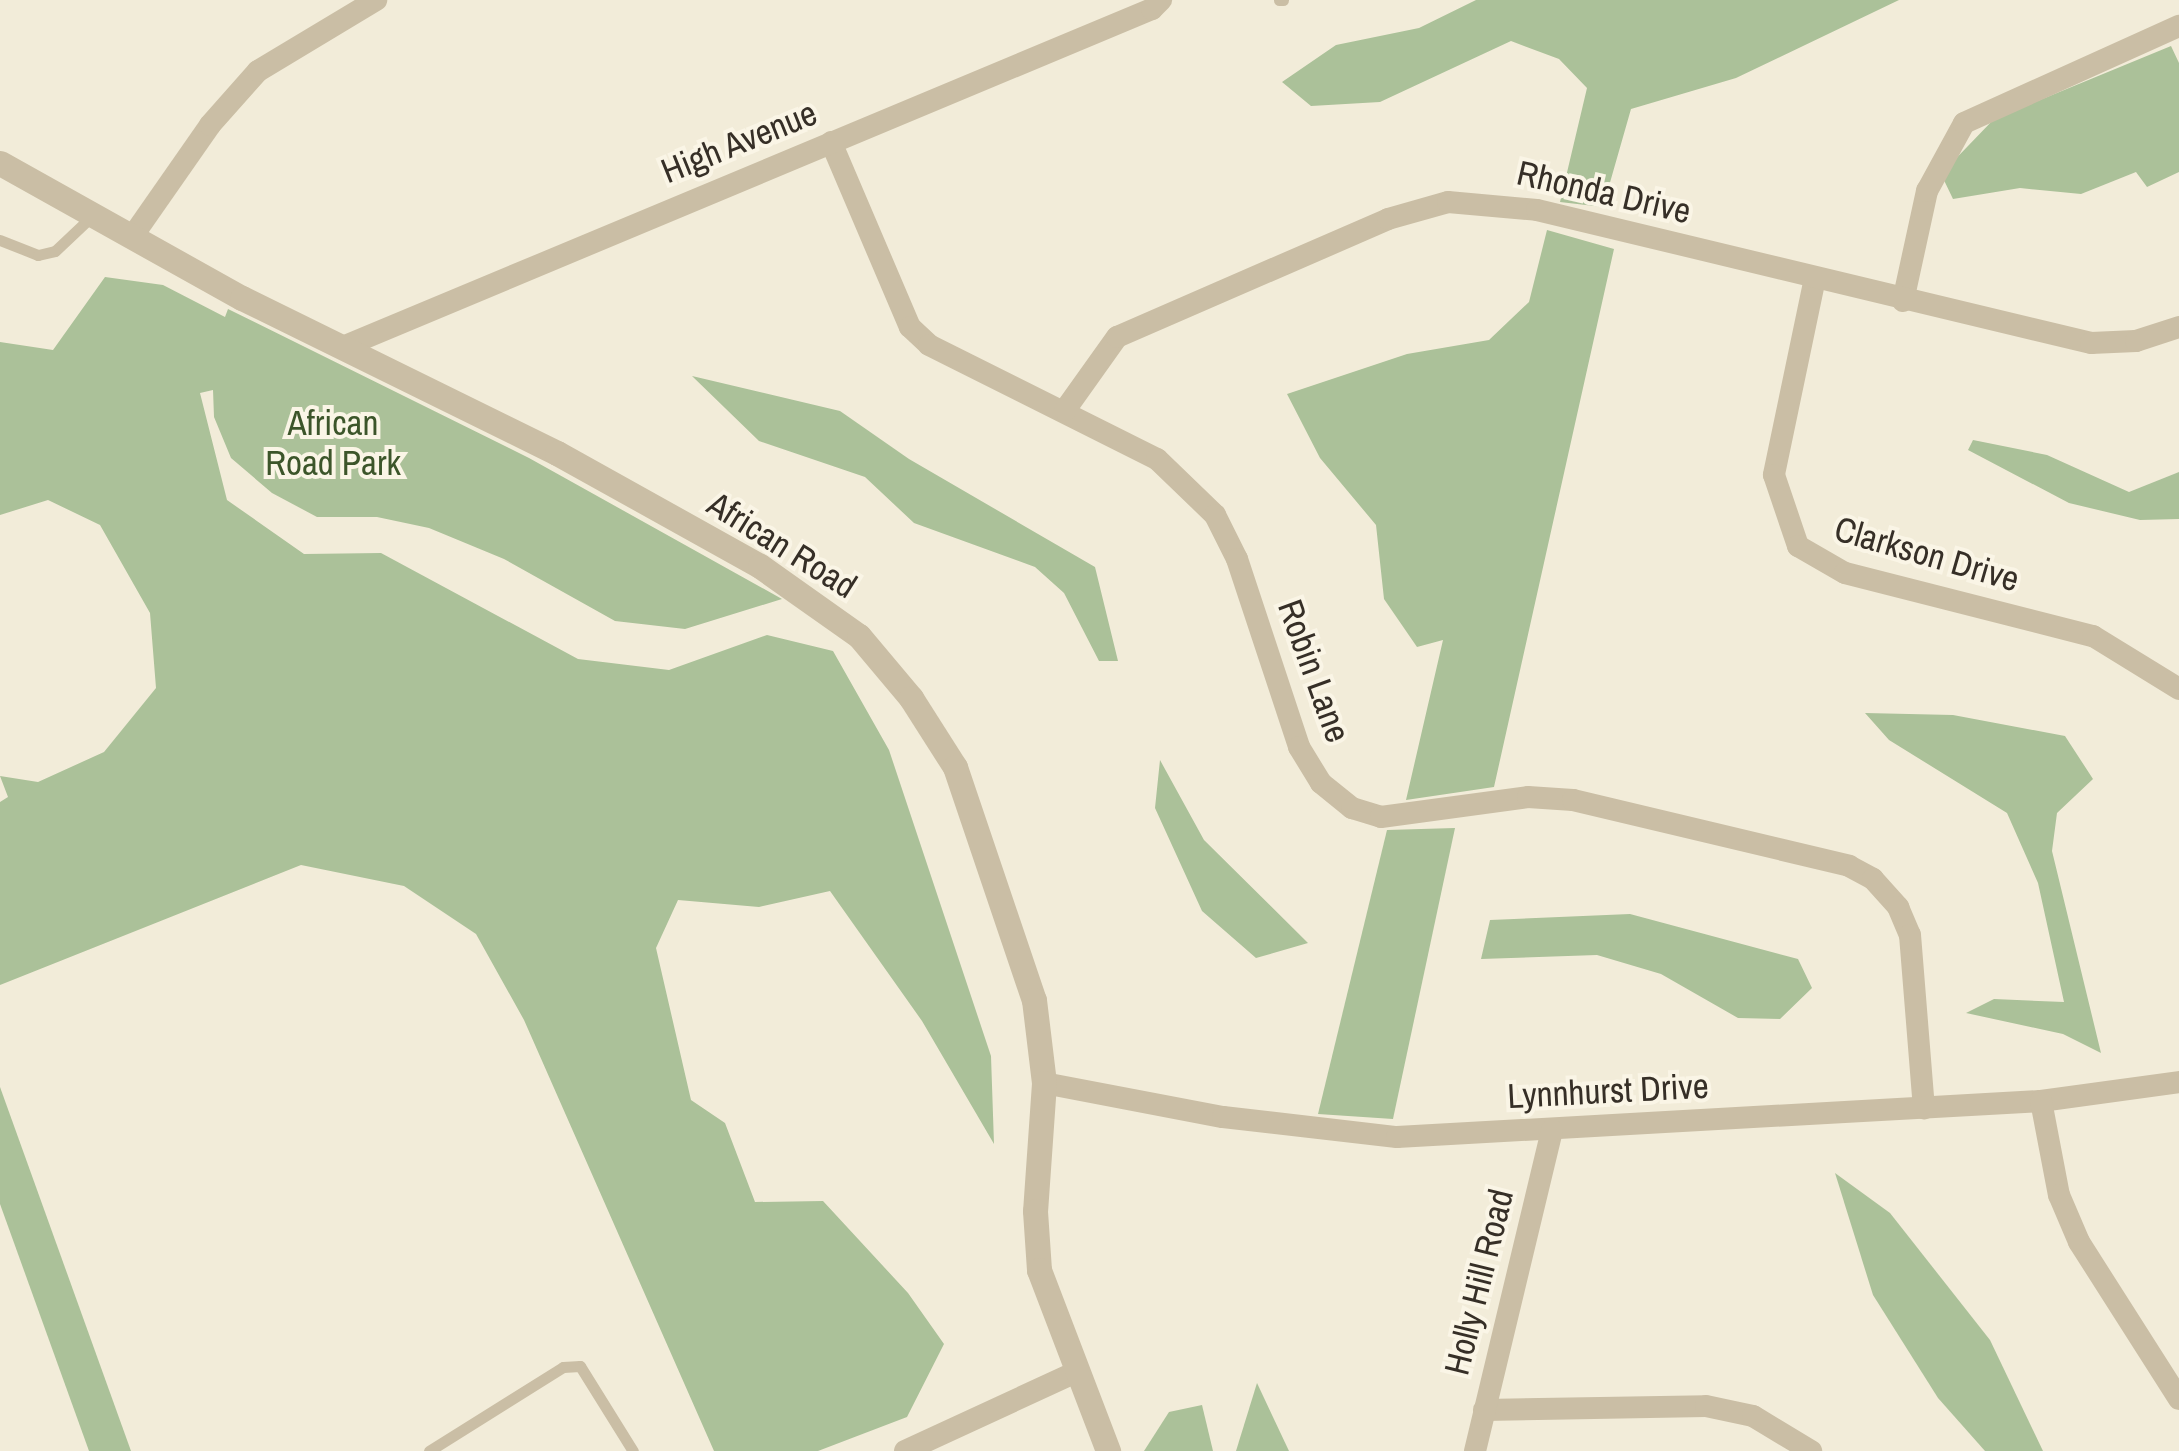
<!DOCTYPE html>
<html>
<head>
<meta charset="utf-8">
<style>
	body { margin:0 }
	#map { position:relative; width:2179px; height:1451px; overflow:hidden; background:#f2ecd9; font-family:"Archivo Narrow",sans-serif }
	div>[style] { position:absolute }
	.green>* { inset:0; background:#abc199 }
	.service>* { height:11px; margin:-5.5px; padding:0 5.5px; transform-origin:5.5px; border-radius:5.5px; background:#cabea5 }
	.minor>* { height:22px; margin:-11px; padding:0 11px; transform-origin:11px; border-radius:11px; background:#cabea5 }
	.tertiary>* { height:25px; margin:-12.5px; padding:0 12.5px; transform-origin:12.5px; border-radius:12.5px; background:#cabea5 }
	span { translate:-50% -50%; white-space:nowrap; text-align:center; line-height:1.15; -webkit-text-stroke:8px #faf5e6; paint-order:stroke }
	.street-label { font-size:35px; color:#362f27 }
	.park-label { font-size:35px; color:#3c552a }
</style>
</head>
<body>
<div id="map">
	<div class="green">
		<div style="clip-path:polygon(1476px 0,1899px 0,1736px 78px,1631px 109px,1603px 207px,1560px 202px,1587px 88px,1559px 59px,1511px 41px,1380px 102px,1311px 106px,1282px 82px,1336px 45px,1419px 28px)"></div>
		<div style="clip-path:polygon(2171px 46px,2179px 63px,2179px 172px,2147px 187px,2136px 172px,2081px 194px,2020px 188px,1953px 199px,1941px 174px,1994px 119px)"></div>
		<div style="clip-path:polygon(1547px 230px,1614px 249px,1494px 787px,1406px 800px,1443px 640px,1417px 647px,1384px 599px,1376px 525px,1320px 458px,1287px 394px,1407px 354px,1489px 340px,1529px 302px)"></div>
		<div style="clip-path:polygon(105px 277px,163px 285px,225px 317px,228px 309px,529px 458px,782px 599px,685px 629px,615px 621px,504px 559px,429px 528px,377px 517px,317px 517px,272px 493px,231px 458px,214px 417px,213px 390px,200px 393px,227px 500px,304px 554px,381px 553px,578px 659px,669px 670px,767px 635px,833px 651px,889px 750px,991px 1056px,994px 1144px,922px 1021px,830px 891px,759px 907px,678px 900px,656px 948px,691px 1100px,725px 1123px,755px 1202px,823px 1201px,908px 1293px,944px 1344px,907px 1417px,818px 1451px,714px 1451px,524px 1020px,476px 934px,404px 886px,301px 865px,0 985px,0 802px,8px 797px,0 776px,38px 782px,104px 752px,156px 688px,150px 613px,100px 525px,48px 500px,0 515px,0 342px,53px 350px)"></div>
		<div style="clip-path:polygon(692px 376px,840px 411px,909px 459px,1095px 567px,1118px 661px,1099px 661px,1064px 593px,1035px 567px,914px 523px,865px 477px,759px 441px)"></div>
		<div style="clip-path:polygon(1973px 440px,2047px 455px,2129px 492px,2179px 472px,2179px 519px,2140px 520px,2069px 503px,1968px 450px)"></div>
		<div style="clip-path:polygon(1865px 713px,1953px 715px,2065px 736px,2093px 779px,2057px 813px,2052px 851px,2101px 1053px,2063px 1034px,1966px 1013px,1994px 999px,2064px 1002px,2038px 883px,2007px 813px,1889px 740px)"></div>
		<div style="clip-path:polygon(1160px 760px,1204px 840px,1308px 943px,1256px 958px,1202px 911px,1155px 808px)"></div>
		<div style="clip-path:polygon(1455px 828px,1393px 1119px,1318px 1114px,1387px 830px)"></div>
		<div style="clip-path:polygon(1630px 914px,1798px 959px,1812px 988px,1780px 1019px,1738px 1018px,1661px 974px,1597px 955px,1481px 959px,1490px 920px)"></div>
		<div style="clip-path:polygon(0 1087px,131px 1451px,89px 1451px,0 1204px)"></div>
		<div style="clip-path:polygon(1835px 1173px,1890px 1213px,1990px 1340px,2043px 1451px,1985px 1451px,1938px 1398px,1873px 1295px)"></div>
		<div style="clip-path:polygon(1257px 1383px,1289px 1451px,1236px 1451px)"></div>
		<div style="clip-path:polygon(1202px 1405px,1213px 1451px,1144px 1451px,1169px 1412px)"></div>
	</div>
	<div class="service">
		<div style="left:1279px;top:0;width:4px"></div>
		<div style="left:0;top:240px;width:41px;rotate:21.5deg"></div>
		<div style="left:38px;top:255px;width:17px;rotate:-13deg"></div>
		<div style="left:55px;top:251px;width:51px;rotate:-43.4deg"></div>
		<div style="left:429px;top:1451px;width:158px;rotate:-32.1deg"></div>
		<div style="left:563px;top:1367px;width:17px;rotate:-3deg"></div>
		<div style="left:580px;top:1366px;width:100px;rotate:58.1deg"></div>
	</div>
	<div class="minor">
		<div style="left:831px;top:142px;width:201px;rotate:66.9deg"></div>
		<div style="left:910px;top:327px;width:26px;rotate:43deg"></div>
		<div style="left:929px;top:345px;width:255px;rotate:26.6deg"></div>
		<div style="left:1157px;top:459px;width:81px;rotate:44deg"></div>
		<div style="left:1215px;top:515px;width:49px;rotate:63.4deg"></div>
		<div style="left:1237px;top:559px;width:198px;rotate:71.7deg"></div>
		<div style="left:1299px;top:747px;width:42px;rotate:58.6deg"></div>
		<div style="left:1321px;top:783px;width:40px;rotate:39deg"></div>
		<div style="left:1352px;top:808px;width:30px;rotate:17deg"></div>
		<div style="left:1381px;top:817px;width:148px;rotate:-7.7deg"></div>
		<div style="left:1528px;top:797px;width:45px;rotate:3.8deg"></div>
		<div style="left:1573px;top:800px;width:284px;rotate:13.4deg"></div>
		<div style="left:1849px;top:866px;width:27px;rotate:28deg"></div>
		<div style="left:1873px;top:879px;width:38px;rotate:48deg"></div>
		<div style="left:1898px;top:907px;width:30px;rotate:67deg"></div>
		<div style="left:1910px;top:935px;width:174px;rotate:85.4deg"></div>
		<div style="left:132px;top:237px;width:136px;rotate:-55.1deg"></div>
		<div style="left:210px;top:125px;width:72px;rotate:-48.4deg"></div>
		<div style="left:258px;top:71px;width:138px;rotate:-31deg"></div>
		<div style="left:1815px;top:278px;width:201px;rotate:101.8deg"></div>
		<div style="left:1774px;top:475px;width:75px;rotate:71.3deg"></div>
		<div style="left:1798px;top:546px;width:54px;rotate:29.9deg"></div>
		<div style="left:1845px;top:573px;width:256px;rotate:14.3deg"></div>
		<div style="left:2093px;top:636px;width:101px;rotate:31.6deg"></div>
		<div style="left:1903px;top:301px;width:113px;rotate:-77.7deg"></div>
		<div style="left:1927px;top:191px;width:77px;rotate:-61.4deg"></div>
		<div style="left:1964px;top:123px;width:236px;rotate:-24.3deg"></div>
		<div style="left:343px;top:347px;width:877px;rotate:-22.68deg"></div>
		<div style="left:1152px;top:9px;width:13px;rotate:-45deg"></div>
		<div style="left:1065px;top:410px;width:90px;rotate:-54.5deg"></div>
		<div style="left:1117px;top:337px;width:296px;rotate:-23.5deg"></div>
		<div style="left:1388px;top:219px;width:62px;rotate:-15.8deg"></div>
		<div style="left:1448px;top:202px;width:89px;rotate:5.1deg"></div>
		<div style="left:1537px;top:210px;width:570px;rotate:13.5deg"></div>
		<div style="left:2091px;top:343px;width:45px;rotate:-2.5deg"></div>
		<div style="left:2136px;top:341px;width:45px;rotate:-18deg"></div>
		<div style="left:1044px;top:1083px;width:182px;rotate:10.8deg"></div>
		<div style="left:1223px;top:1117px;width:175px;rotate:6.6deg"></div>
		<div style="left:1397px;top:1137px;width:645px;rotate:-3.2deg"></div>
		<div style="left:2041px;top:1101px;width:139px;rotate:-7.8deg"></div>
		<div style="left:2041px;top:1101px;width:96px;rotate:79.2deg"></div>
		<div style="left:2059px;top:1195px;width:51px;rotate:66.9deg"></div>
		<div style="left:2079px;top:1242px;width:186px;rotate:57.5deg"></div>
		<div style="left:1484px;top:1410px;width:222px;rotate:-1deg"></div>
		<div style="left:1706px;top:1406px;width:48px;rotate:12deg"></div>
		<div style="left:1753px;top:1416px;width:68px;rotate:31.1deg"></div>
		<div style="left:905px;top:1451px;width:186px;rotate:-24.8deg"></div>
		<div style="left:1475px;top:1451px;width:330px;rotate:-76.5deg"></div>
	</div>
	<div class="tertiary">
		<div style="left:0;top:163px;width:277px;rotate:29.2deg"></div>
		<div style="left:242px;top:298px;width:351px;rotate:26.2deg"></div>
		<div style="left:557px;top:453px;width:232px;rotate:29.1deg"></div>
		<div style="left:760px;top:566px;width:121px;rotate:35.3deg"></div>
		<div style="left:859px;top:636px;width:81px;rotate:50deg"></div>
		<div style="left:911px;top:698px;width:82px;rotate:57.5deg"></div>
		<div style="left:955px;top:767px;width:246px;rotate:71.3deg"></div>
		<div style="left:1034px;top:1000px;width:84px;rotate:83.1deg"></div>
		<div style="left:1044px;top:1083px;width:128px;rotate:94deg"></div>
		<div style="left:1035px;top:1211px;width:59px;rotate:86.1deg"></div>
		<div style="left:1039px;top:1270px;width:194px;rotate:69.1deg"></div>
	</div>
	<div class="street-label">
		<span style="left:739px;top:142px;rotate:-22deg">High Avenue</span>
		<span style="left:1604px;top:192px;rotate:13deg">Rhonda Drive</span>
		<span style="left:782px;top:545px;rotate:32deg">African Road</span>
		<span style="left:1927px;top:554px;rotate:16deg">Clarkson Drive</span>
		<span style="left:1314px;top:671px;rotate:70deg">Robin Lane</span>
		<span style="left:1608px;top:1091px;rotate:-3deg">Lynnhurst Drive</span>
		<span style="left:1479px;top:1282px;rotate:-76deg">Holly Hill Road</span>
	</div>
	<div class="park-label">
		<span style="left:333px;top:443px">African<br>Road Park</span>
	</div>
</div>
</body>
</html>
